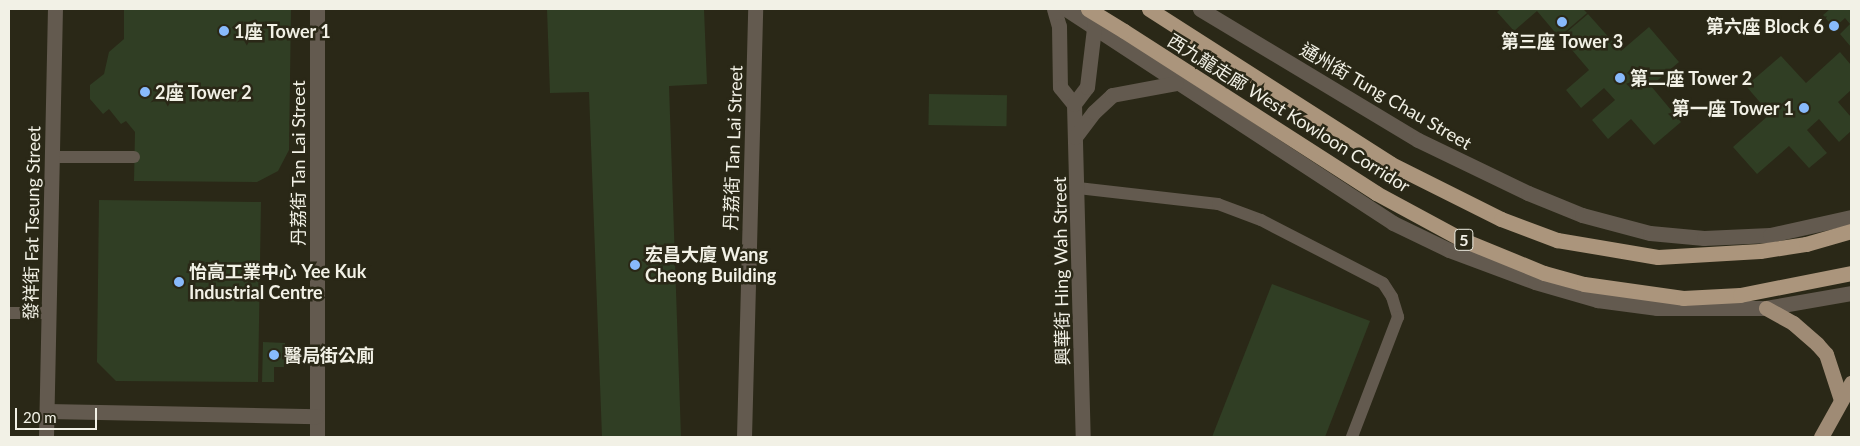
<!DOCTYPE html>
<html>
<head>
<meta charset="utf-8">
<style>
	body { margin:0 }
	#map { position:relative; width:1860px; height:446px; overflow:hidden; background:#2a2817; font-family:Lato,"Noto Sans TC",sans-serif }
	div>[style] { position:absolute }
	.building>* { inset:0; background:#303e24; transform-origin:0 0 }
	.service>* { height:12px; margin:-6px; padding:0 6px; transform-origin:6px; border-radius:6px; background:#635a4f }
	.minor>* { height:15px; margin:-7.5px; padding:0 7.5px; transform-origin:7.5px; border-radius:7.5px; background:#635a4f }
	.tertiary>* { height:15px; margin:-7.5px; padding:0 7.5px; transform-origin:7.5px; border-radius:7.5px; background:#635a4f }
	.primary>* { height:15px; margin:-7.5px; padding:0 7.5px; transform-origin:7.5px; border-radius:7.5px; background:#9f8b75 }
	.trunk>* { height:15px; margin:-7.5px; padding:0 7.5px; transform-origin:7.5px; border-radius:7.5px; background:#ab957c }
	.trunk-bridge>* { height:15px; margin:-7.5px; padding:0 7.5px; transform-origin:7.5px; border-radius:7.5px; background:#ab957c }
	.dots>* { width:14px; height:14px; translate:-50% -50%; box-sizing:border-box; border:2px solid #2a2817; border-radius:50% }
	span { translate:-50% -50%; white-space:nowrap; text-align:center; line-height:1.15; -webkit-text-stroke:5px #2a2817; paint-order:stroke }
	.shield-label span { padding:1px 4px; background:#2a2817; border:1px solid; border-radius:4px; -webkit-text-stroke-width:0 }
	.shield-label { font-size:16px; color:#f2f1e6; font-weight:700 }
	.poi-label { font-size:18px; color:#f2f1e6; font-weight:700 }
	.right { translate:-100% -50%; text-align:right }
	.left { translate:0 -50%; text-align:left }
	.street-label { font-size:18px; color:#f2f1e6 }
	.frame { position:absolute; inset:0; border:10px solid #f2f1e6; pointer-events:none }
	.scale { position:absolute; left:15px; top:408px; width:82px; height:22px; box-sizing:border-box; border:2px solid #f2f1e6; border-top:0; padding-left:6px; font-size:15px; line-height:18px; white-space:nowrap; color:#f2f1e6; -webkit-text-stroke:4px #2a2817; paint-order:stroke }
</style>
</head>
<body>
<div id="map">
	<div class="building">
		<div style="clip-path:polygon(124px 9px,291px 9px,289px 150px,278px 171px,257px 182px,134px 181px,135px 132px,126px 121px,121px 124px,109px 109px,103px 114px,90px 99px,90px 85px,104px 74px,109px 52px,124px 39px)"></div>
		<div style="clip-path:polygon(547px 9px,704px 9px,707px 84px,669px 86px,681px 437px,602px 437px,589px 92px,550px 93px)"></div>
		<div style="clip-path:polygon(1501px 9px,1583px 9px,1587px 13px,1559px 37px,1537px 11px,1514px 31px,1497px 12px)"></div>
		<div style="clip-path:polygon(1830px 9px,1851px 9px,1851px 47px,1840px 34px,1850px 24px,1845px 18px,1834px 28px,1823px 15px)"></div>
		<div style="clip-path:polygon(1588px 14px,1621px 51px,1649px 27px,1679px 62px,1651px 86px,1681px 122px,1654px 145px,1631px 119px,1608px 139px,1592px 120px,1615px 100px,1604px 88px,1581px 108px,1566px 90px,1589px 70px,1561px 37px)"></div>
		<div style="clip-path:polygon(1840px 52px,1851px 65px,1851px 90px,1838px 102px,1851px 117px,1851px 131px,1839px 142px,1819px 119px,1807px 130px,1827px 153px,1809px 168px,1789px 146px,1757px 174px,1733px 147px,1770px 114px,1746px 86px,1781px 56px,1806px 83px)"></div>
		<div style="left:929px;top:94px;width:78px;height:31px;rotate:1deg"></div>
		<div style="clip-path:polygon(99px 200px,261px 202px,258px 382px,116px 381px,97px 362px)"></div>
		<div style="clip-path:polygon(1272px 284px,1370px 321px,1325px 437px,1212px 437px)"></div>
		<div style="clip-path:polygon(263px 342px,285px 343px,284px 367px,274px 367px,274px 382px,262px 382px)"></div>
	</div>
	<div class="service">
		<div style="left:52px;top:157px;width:82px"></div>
		<div style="left:1078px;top:188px;width:141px;rotate:6.5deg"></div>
		<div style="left:1218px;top:204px;width:46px;rotate:20.4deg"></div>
		<div style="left:1261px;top:220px;width:137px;rotate:27.3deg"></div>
		<div style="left:1383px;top:283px;width:17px;rotate:57deg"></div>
		<div style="left:1392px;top:297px;width:21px;rotate:73deg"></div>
		<div style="left:1398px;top:317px;width:129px;rotate:111deg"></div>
		<div style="left:9px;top:313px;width:40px"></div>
	</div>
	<div class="minor">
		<div style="left:317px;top:9px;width:428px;rotate:90deg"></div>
		<div style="left:47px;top:411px;width:270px;rotate:1.1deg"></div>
		<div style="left:46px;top:437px;width:428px;rotate:-88.8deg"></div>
		<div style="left:744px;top:437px;width:428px;rotate:-88.5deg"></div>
	</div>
	<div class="tertiary">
		<div style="left:1054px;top:9px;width:18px;rotate:74deg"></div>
		<div style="left:1059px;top:26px;width:61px;rotate:89.1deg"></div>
		<div style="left:1060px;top:87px;width:22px;rotate:51deg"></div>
		<div style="left:1074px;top:104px;width:333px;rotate:88.5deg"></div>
		<div style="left:1066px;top:9px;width:391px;rotate:33.2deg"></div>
		<div style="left:1393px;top:223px;width:62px;rotate:25.7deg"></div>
		<div style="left:1449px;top:250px;width:92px;rotate:20.4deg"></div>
		<div style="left:1535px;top:282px;width:65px;rotate:16.2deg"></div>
		<div style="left:1597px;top:300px;width:61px;rotate:7.6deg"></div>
		<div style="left:1657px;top:308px;width:109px"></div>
		<div style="left:1766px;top:308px;width:86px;rotate:-10deg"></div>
		<div style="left:1200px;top:9px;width:254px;rotate:31deg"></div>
		<div style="left:1418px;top:140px;width:122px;rotate:25.7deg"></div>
		<div style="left:1528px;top:193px;width:58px;rotate:22.2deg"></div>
		<div style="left:1582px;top:215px;width:70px;rotate:14.8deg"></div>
		<div style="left:1650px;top:233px;width:54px;rotate:5.3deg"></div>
		<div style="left:1704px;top:238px;width:66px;rotate:-2.6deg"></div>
		<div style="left:1770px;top:235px;width:83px;rotate:-12.5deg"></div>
		<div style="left:1074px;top:104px;width:21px;rotate:-53deg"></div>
		<div style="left:1087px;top:87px;width:67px;rotate:-83.2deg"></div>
		<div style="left:1075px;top:137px;width:31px;rotate:-53deg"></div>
		<div style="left:1094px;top:112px;width:25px;rotate:-43deg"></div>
		<div style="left:1112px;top:95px;width:65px;rotate:-10.6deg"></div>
	</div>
	<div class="primary">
		<div style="left:1766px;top:308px;width:31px;rotate:29deg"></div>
		<div style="left:1793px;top:323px;width:32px;rotate:41deg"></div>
		<div style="left:1817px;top:344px;width:13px;rotate:48deg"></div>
		<div style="left:1826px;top:354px;width:48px;rotate:71.9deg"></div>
		<div style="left:1821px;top:437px;width:62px;rotate:-60.9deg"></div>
	</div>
	<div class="trunk">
		<div style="left:1149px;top:9px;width:287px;rotate:32.6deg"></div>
		<div style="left:1391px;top:164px;width:123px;rotate:26.6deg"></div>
		<div style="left:1501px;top:219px;width:60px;rotate:20.6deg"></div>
		<div style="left:1557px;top:240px;width:102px;rotate:9.6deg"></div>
		<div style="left:1658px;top:257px;width:102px;rotate:-3.4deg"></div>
		<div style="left:1760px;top:251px;width:47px;rotate:-8.7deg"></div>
		<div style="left:1806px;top:244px;width:47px;rotate:-16.1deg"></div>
		<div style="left:1124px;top:31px;width:300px;rotate:32.7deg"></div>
		<div style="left:1376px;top:193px;width:99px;rotate:28.4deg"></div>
		<div style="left:1463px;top:240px;width:87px;rotate:22.2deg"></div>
		<div style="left:1544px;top:273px;width:41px;rotate:15.4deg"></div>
		<div style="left:1584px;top:284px;width:100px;rotate:8deg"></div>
		<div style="left:1683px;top:298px;width:57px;rotate:-3deg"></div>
		<div style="left:1740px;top:295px;width:113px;rotate:-11.2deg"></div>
	</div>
	<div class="trunk-bridge">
		<div style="left:1088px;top:9px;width:42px;rotate:31.4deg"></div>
	</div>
	<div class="dots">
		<div style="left:1562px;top:22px;background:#88bafc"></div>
		<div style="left:1834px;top:26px;background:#88bafc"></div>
		<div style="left:224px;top:31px;background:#88bafc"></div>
		<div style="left:1620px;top:78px;background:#88bafc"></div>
		<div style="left:145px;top:92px;background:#88bafc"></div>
		<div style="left:1804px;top:108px;background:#88bafc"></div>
		<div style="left:635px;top:265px;background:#88bafc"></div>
		<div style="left:179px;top:282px;background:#88bafc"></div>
		<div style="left:274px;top:355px;background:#88bafc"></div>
	</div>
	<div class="shield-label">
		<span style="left:1464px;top:240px">5</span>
	</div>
	<div class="poi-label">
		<span class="right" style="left:1824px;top:26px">第六座 Block 6</span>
		<span class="left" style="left:234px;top:31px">1座 Tower 1</span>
		<span style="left:1562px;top:41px">第三座 Tower 3</span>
		<span class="left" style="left:1630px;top:78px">第二座 Tower 2</span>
		<span class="left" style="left:155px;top:92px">2座 Tower 2</span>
		<span class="right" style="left:1794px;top:108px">第一座 Tower 1</span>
		<span class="left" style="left:645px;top:265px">宏昌大廈 Wang<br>Cheong Building</span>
		<span class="left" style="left:189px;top:282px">怡高工業中心 Yee Kuk<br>Industrial Centre</span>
		<span class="left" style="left:284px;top:355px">醫局街公廁</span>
	</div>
	<div class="street-label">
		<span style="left:1386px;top:96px;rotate:30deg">通州街 Tung Chau Street</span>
		<span style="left:1289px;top:113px;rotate:32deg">西九龍走廊 West Kowloon Corridor</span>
		<span style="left:733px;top:148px;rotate:-88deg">丹荔街 Tan Lai Street</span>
		<span style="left:298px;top:163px;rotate:-90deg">丹荔街 Tan Lai Street</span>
		<span style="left:32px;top:223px;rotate:-89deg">發祥街 Fat Tseung Street</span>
		<span style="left:1061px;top:271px;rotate:-91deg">興華街 Hing Wah Street</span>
	</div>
	<div class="frame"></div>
	<div class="scale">20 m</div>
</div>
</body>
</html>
